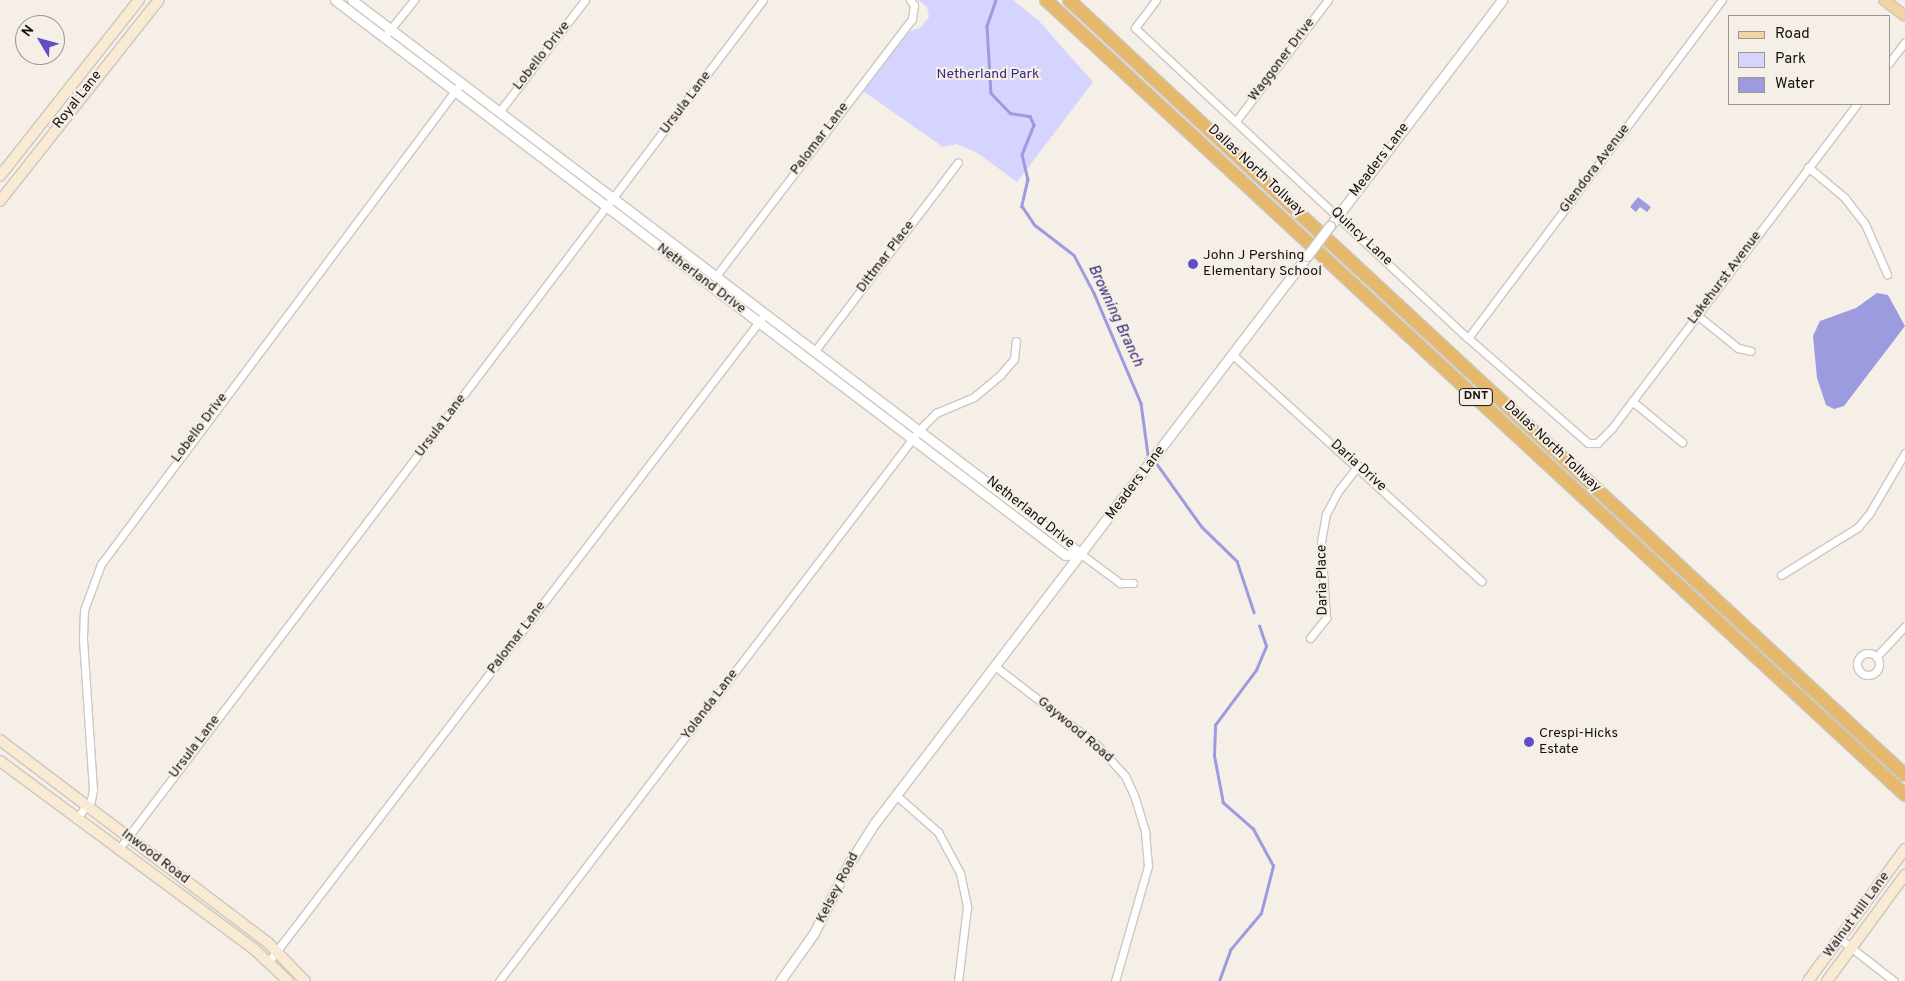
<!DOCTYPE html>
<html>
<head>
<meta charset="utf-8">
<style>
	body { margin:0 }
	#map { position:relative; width:1905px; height:981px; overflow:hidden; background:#f5efe7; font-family:Overpass,sans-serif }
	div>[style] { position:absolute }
	.green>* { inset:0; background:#d4d4fe }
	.water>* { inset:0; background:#9d9bdf }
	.stream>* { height:2.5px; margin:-1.25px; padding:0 1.25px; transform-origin:1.25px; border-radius:1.25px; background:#9d9bdf }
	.roads { filter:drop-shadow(1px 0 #ccc7bf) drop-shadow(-1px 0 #ccc7bf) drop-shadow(0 1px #ccc7bf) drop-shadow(0 -1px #ccc7bf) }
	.minor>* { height:7px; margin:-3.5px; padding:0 3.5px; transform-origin:3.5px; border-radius:3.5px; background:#fff }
	.minor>.ring { margin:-3.5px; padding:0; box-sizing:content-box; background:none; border:7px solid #fff; border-radius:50% }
	.tertiary>* { height:9px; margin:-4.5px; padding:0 4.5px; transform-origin:4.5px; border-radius:4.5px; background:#fff }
	.secondary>* { height:10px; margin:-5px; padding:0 5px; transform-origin:5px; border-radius:5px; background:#f8ead3 }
	.primary>* { height:10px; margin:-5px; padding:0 5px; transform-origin:5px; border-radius:5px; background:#f0d4a6 }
	.motorway>* { height:12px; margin:-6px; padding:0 6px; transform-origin:6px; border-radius:6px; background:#e6b86b }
	.bridges { filter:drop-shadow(1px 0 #ccc7bf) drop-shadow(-1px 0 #ccc7bf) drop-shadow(0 1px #ccc7bf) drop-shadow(0 -1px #ccc7bf) }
	.tertiary-bridge>* { height:9px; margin:-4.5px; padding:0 4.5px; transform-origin:4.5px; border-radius:4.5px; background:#fff }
	.dots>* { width:14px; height:14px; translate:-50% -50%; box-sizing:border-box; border:2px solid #f5efe7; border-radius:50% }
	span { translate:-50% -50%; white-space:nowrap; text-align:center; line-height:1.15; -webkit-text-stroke:4px #f5efe7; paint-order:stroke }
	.shield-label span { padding:1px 4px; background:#f5efe7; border:1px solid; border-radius:4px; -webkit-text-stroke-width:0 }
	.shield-label { font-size:12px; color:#13110e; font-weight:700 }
	.street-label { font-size:14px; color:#13110e }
	.park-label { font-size:14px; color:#382b7a }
	.poi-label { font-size:14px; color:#13110e }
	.left { translate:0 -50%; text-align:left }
	.water-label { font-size:15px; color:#352776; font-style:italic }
	.legend { position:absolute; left:1728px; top:15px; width:162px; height:90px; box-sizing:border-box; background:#f5efe7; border:1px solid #9b9690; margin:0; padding:6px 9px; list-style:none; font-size:15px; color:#13110e }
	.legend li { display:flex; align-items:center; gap:10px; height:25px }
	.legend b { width:25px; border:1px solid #9b9690 }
	.north { position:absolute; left:15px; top:15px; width:50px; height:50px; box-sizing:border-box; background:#f5efe7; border:1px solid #9b9690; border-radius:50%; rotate:307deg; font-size:14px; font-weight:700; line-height:20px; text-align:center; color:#13110e }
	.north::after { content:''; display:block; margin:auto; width:18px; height:22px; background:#604ec6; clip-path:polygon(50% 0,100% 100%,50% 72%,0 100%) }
</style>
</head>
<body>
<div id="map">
	<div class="green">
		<div style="clip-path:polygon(918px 0,1013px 0,1039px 21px,1093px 82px,1017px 182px,976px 152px,956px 144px,943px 147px,863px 91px,908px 32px,920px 28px,929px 17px,927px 7px)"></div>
	</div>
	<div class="water">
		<div style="clip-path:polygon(1638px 197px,1651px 207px,1647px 212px,1640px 207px,1636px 212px,1630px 207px)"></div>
		<div style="clip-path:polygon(1877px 293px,1888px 295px,1905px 326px,1844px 406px,1834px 409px,1826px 405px,1817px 378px,1813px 336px,1820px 321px,1856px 308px)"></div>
	</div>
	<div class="stream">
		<div style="left:996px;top:0;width:28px;rotate:109deg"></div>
		<div style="left:987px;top:26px;width:67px;rotate:86.6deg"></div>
		<div style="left:991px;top:93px;width:28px;rotate:46deg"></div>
		<div style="left:1010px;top:113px;width:20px;rotate:9deg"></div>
		<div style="left:1030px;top:116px;width:10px;rotate:66deg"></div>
		<div style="left:1034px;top:125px;width:31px;rotate:112deg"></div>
		<div style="left:1022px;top:154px;width:26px;rotate:77deg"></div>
		<div style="left:1028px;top:179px;width:28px;rotate:103deg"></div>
		<div style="left:1022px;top:206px;width:23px;rotate:56deg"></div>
		<div style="left:1035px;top:225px;width:49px;rotate:37.6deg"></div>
		<div style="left:1074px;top:255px;width:43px;rotate:62.2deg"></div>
		<div style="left:1094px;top:293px;width:120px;rotate:66.9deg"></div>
		<div style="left:1141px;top:403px;width:52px;rotate:82.3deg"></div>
		<div style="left:1157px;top:464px;width:77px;rotate:54.5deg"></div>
		<div style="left:1202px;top:527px;width:49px;rotate:44.2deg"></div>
		<div style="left:1237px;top:561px;width:54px;rotate:71.6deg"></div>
		<div style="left:1219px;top:981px;width:33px;rotate:-70deg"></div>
		<div style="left:1230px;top:950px;width:48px;rotate:-50deg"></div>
		<div style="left:1261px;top:913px;width:49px;rotate:-75.7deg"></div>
		<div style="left:1273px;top:866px;width:42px;rotate:-118.4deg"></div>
		<div style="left:1253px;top:829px;width:40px;rotate:-139deg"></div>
		<div style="left:1223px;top:803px;width:48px;rotate:-100.8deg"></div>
		<div style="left:1214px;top:756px;width:31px;rotate:-88deg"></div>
		<div style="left:1215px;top:725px;width:69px;rotate:-53.3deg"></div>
		<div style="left:1256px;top:670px;width:26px;rotate:-67deg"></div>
		<div style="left:1266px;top:646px;width:21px;rotate:-109deg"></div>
	</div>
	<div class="roads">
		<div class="minor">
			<div style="left:1156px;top:0;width:35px;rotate:127deg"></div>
			<div style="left:1135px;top:28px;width:455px;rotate:43deg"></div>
			<div style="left:1468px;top:338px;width:159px;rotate:41.2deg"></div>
			<div style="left:1588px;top:443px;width:9px"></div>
			<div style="left:1597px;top:443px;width:21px;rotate:-45deg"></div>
			<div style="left:1612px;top:428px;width:406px;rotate:-52.9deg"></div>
			<div style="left:384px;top:37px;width:48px;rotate:-51deg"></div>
			<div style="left:1889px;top:63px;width:26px;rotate:-53deg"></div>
			<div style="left:499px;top:112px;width:141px;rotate:-52.5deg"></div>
			<div style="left:1236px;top:121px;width:152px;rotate:-52.8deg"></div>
			<div style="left:1808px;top:167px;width:47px;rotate:39.8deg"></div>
			<div style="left:1844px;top:197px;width:34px;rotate:52deg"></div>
			<div style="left:1865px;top:224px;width:55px;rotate:66.3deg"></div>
			<div style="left:716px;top:276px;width:323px;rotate:-52.7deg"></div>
			<div style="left:912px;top:19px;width:14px;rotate:-82deg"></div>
			<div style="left:914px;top:5px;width:6px;rotate:-129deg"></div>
			<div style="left:1697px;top:315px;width:53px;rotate:38.8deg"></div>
			<div style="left:1738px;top:348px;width:13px;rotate:13deg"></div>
			<div style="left:1468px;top:338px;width:423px;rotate:-53.1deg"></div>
			<div style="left:814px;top:352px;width:238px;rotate:-52.8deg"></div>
			<div style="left:1233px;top:355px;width:336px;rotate:42.3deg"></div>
			<div style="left:1632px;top:401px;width:65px;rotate:39.4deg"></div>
			<div style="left:1081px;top:554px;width:49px;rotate:36.6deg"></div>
			<div style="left:1120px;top:583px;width:13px"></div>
			<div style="left:1781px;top:575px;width:91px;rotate:-31.9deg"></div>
			<div style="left:1858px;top:527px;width:17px;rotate:-50deg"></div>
			<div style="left:1869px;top:514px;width:71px;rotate:-59.5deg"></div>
			<div style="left:1310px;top:638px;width:26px;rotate:-51deg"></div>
			<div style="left:1326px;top:618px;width:76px;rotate:-93.8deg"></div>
			<div style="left:1321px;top:542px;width:28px;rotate:-80deg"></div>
			<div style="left:1326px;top:514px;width:27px;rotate:-62deg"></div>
			<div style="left:1339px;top:490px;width:31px;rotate:-52deg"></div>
			<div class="ring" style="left:1857px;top:653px;width:15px;height:15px"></div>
			<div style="left:1877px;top:656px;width:41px;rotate:-47deg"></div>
			<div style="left:996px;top:667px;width:128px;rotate:37.7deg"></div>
			<div style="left:1097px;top:745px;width:42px;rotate:47.9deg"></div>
			<div style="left:1125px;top:776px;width:21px;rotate:65deg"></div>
			<div style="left:1134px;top:795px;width:39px;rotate:73deg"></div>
			<div style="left:1145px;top:832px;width:34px;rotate:85deg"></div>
			<div style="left:1148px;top:866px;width:120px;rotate:106deg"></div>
			<div style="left:896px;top:795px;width:56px;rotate:41.4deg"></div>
			<div style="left:938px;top:832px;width:47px;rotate:61.8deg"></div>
			<div style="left:960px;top:873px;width:35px;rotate:78deg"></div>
			<div style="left:967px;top:907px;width:75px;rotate:96.9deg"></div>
			<div style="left:76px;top:819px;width:24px;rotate:-52deg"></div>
			<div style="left:91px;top:800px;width:10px;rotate:-79deg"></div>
			<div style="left:93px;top:790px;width:152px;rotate:-93.8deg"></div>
			<div style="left:83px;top:638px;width:28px;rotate:-88deg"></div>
			<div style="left:84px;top:610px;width:49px;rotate:-69.7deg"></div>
			<div style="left:101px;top:564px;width:601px;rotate:-53.19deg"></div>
			<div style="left:118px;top:850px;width:1067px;rotate:-52.81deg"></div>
			<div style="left:1840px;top:939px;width:68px;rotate:37.9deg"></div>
			<div style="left:269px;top:961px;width:815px;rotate:-52.53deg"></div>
			<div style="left:499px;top:981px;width:694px;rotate:-52.67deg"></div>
			<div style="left:920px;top:429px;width:23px;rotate:-45deg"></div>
			<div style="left:936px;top:413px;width:41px;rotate:-22.8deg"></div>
			<div style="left:974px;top:397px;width:35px;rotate:-40deg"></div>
			<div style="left:1001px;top:374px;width:20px;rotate:-49deg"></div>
			<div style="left:1014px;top:359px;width:18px;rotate:-84deg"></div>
		</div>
		<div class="tertiary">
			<div style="left:335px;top:0;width:917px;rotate:37.24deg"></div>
			<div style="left:1065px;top:555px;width:16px;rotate:-4deg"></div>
			<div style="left:352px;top:0;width:916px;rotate:37.23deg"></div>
			<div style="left:1330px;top:226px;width:284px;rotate:-52.7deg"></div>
			<div style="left:780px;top:981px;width:59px;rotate:-54.7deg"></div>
			<div style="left:814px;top:933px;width:76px;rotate:-63.4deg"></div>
			<div style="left:848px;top:865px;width:49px;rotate:-57.6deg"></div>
			<div style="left:874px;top:824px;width:714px;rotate:-52.68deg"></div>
		</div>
		<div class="secondary">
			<div style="left:0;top:176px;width:224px;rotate:-51.7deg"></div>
			<div style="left:0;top:201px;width:256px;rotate:-51.7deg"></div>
			<div style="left:0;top:740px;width:336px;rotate:37.1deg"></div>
			<div style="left:268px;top:943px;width:53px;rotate:45.8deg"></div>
			<div style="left:0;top:761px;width:315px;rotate:36.5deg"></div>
			<div style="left:253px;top:948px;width:48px;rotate:43.3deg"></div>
			<div style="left:1808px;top:981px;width:164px;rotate:-53.7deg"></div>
			<div style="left:1827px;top:981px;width:132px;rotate:-53.7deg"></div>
		</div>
		<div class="primary">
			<div style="left:1884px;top:0;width:26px;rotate:37deg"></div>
		</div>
		<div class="motorway">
			<div style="left:1046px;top:0;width:1170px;rotate:42.78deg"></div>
			<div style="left:1069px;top:0;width:1140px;rotate:42.83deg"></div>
		</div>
	</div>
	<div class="bridges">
		<div class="tertiary-bridge">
			<div style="left:1307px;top:256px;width:38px;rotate:-53deg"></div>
		</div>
	</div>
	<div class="dots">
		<div style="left:1193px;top:264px;background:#604ec6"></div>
		<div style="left:1529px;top:742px;background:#604ec6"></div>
	</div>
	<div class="shield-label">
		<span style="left:1476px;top:397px">DNT</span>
	</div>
	<div class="street-label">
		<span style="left:542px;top:56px;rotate:-52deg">Lobello Drive</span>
		<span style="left:1282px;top:60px;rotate:-53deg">Waggoner Drive</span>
		<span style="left:78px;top:100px;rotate:-52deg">Royal Lane</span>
		<span style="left:686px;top:103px;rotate:-53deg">Ursula Lane</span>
		<span style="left:820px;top:139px;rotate:-53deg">Palomar Lane</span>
		<span style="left:1380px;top:160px;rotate:-53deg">Meaders Lane</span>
		<span style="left:1595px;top:169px;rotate:-53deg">Glendora Avenue</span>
		<span style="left:1256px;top:171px;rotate:43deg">Dallas North Tollway</span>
		<span style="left:1361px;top:237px;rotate:43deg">Quincy Lane</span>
		<span style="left:886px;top:257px;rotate:-53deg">Dittmar Place</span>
		<span style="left:1725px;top:278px;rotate:-53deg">Lakehurst Avenue</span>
		<span style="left:701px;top:279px;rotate:37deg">Netherland Drive</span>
		<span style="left:441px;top:426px;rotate:-53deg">Ursula Lane</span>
		<span style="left:200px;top:428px;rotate:-53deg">Lobello Drive</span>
		<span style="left:1552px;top:447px;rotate:43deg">Dallas North Tollway</span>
		<span style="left:1358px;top:466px;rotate:42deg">Daria Drive</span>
		<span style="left:1136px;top:483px;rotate:-53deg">Meaders Lane</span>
		<span style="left:1030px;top:513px;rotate:38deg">Netherland Drive</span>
		<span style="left:1323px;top:580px;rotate:-91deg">Daria Place</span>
		<span style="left:517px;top:638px;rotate:-53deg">Palomar Lane</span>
		<span style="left:710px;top:705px;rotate:-53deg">Yolanda Lane</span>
		<span style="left:1075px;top:730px;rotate:40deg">Gaywood Road</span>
		<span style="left:195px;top:747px;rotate:-53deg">Ursula Lane</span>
		<span style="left:155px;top:857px;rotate:37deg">Inwood Road</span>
		<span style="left:838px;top:888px;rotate:-63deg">Kelsey Road</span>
		<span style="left:1857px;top:915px;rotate:-54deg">Walnut Hill Lane</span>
	</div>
	<div class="park-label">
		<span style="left:988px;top:75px">Netherland Park</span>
	</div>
	<div class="poi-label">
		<span class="left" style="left:1203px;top:264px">John J Pershing<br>Elementary School</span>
		<span class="left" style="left:1539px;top:742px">Crespi-Hicks<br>Estate</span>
	</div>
	<div class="water-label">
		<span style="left:1115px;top:316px;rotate:65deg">Browning Branch</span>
	</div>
	<ul class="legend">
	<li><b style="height:6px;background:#f0d4a6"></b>Road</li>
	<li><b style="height:14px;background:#d4d4fe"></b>Park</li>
	<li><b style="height:14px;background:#9d9bdf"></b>Water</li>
	</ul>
	<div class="north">N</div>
</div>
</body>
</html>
